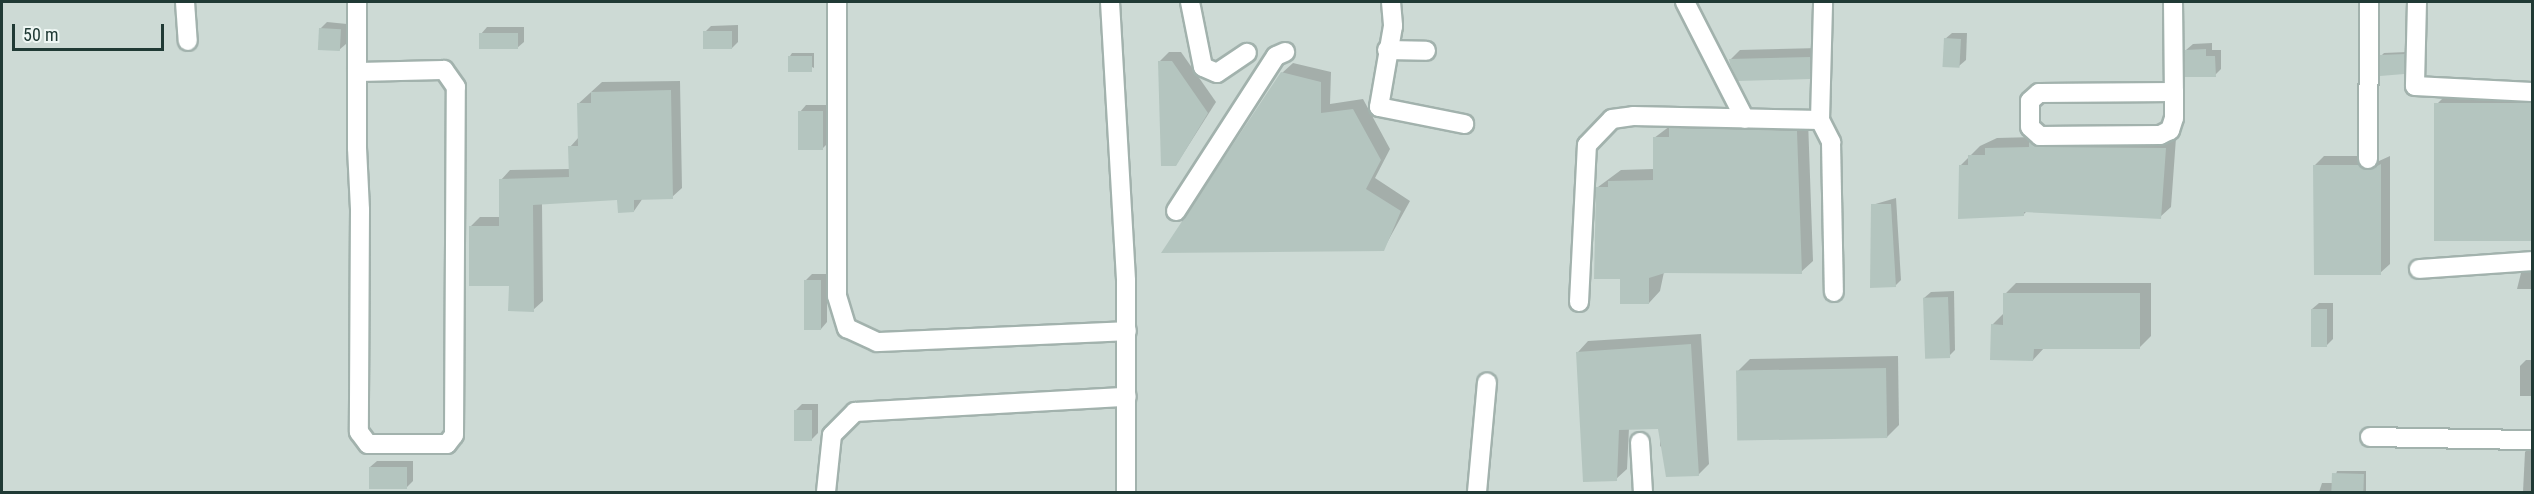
<!DOCTYPE html>
<html>
<head>
<meta charset="utf-8">
<style>
	body { margin:0 }
	#map { position:relative; width:2534px; height:494px; overflow:hidden; background:#dfeae6; font-family:"Roboto Condensed",sans-serif }
	div>[style] { position:absolute }
	.built>* { inset:0; background:#cddad5; transform-origin:0 0 }
	.shadow>* { inset:0; background:#0003 }
	.building>* { inset:0; background:#b4c5bf; transform-origin:0 0 }
	.roads { filter:drop-shadow(2px 0 #a2b2ad) drop-shadow(-2px 0 #a2b2ad) drop-shadow(0 2px #a2b2ad) drop-shadow(0 -2px #a2b2ad) }
	.minor>* { height:18px; margin:-9px; padding:0 9px; transform-origin:9px; border-radius:9px; background:#fff }
	span { translate:-50% -50%; white-space:nowrap; text-align:center; line-height:1.15; -webkit-text-stroke:5px #eff7f4; paint-order:stroke }
	.frame { position:absolute; inset:0; border:3px solid #203a35; pointer-events:none }
	.scale { position:absolute; left:12px; top:24px; width:152px; height:27px; box-sizing:border-box; border:3px solid #203a35; border-top:0; padding-left:8px; font-size:18px; line-height:21px; white-space:nowrap; color:#203a35; -webkit-text-stroke:4px #eff7f4; paint-order:stroke }
</style>
</head>
<body>
<div id="map">
	<div class="built">
		<div style="left:2px;top:2px;width:2530px;height:490px"></div>
	</div>
	<div class="shadow">
		<div style="clip-path:polygon(327px 22px,347px 24px,346px 44px,339px 50px,320px 29px)"></div>
		<div style="clip-path:polygon(738px 25px,738px 42px,732px 48px,705px 32px,711px 26px)"></div>
		<div style="clip-path:polygon(487px 27px,524px 27px,524px 42px,517px 48px,481px 34px)"></div>
		<div style="clip-path:polygon(1952px 33px,1967px 33px,1966px 60px,1959px 66px,1945px 39px)"></div>
		<div style="clip-path:polygon(2212px 43px,2212px 50px,2221px 50px,2221px 69px,2215px 75px,2186px 50px,2193px 44px)"></div>
		<div style="clip-path:polygon(1819px 48px,1819px 68px,1809px 78px,1731px 59px,1740px 50px)"></div>
		<div style="clip-path:polygon(1169px 52px,1181px 52px,1216px 102px,1176px 165px,1159px 62px)"></div>
		<div style="clip-path:polygon(2407px 52px,2403px 73px,2381px 56px,2384px 53px)"></div>
		<div style="clip-path:polygon(792px 53px,814px 53px,814px 68px,790px 56px)"></div>
		<div style="clip-path:polygon(1293px 63px,1331px 72px,1330px 104px,1363px 99px,1390px 149px,1375px 178px,1410px 201px,1383px 250px,1282px 73px)"></div>
		<div style="clip-path:polygon(680px 81px,682px 188px,672px 197px,643px 198px,634px 211px,619px 199px,542px 203px,543px 301px,533px 310px,470px 227px,480px 217px,501px 217px,501px 180px,510px 170px,570px 169px,570px 147px,579px 137px,578px 104px,602px 82px)"></div>
		<div style="clip-path:polygon(2532px 91px,2532px 239px,2438px 241px,2436px 105px,2448px 93px)"></div>
		<div style="clip-path:polygon(806px 105px,829px 105px,829px 142px,822px 149px,800px 112px)"></div>
		<div style="clip-path:polygon(1682px 117px,1808px 120px,1813px 261px,1801px 272px,1664px 272px,1660px 291px,1649px 303px,1622px 277px,1598px 187px,1621px 170px,1654px 169px,1654px 138px)"></div>
		<div style="clip-path:polygon(2036px 137px,2176px 138px,2171px 207px,2160px 217px,2027px 211px,2023px 215px,1960px 166px,1980px 146px,1997px 138px)"></div>
		<div style="clip-path:polygon(2324px 156px,2368px 156px,2379px 161px,2390px 156px,2390px 264px,2380px 273px,2315px 165px)"></div>
		<div style="clip-path:polygon(1896px 198px,1901px 280px,1895px 286px,1872px 205px)"></div>
		<div style="clip-path:polygon(2522px 269px,2532px 269px,2532px 289px,2517px 289px)"></div>
		<div style="clip-path:polygon(812px 274px,827px 274px,827px 322px,821px 329px,806px 280px)"></div>
		<div style="clip-path:polygon(2016px 283px,2151px 283px,2151px 336px,2140px 347px,2044px 348px,2033px 360px,1992px 325px,2004px 313px,2005px 294px)"></div>
		<div style="clip-path:polygon(1954px 291px,1955px 350px,1949px 356px,1924px 298px,1931px 292px)"></div>
		<div style="clip-path:polygon(2319px 303px,2333px 303px,2333px 339px,2326px 346px,2312px 309px)"></div>
		<div style="clip-path:polygon(1701px 334px,1709px 464px,1698px 475px,1660px 446px,1660px 427px,1629px 428px,1627px 469px,1616px 479px,1578px 352px,1588px 341px)"></div>
		<div style="clip-path:polygon(1898px 356px,1899px 425px,1887px 437px,1738px 371px,1750px 359px)"></div>
		<div style="clip-path:polygon(2526px 360px,2532px 360px,2532px 396px,2520px 396px,2520px 366px)"></div>
		<div style="clip-path:polygon(802px 404px,818px 404px,818px 433px,812px 439px,795px 411px)"></div>
		<div style="clip-path:polygon(2532px 444px,2532px 492px,2523px 492px,2525px 452px)"></div>
		<div style="clip-path:polygon(377px 461px,413px 461px,413px 481px,407px 487px,370px 467px)"></div>
		<div style="clip-path:polygon(2337px 471px,2366px 471px,2366px 492px,2319px 492px,2322px 483px,2333px 483px)"></div>
	</div>
	<div class="building">
		<div style="left:319px;top:28px;width:22px;height:22px;rotate:3deg"></div>
		<div style="left:703px;top:31px;width:29px;height:18px"></div>
		<div style="left:479px;top:33px;width:39px;height:16px"></div>
		<div style="left:1944px;top:38px;width:17px;height:29px;rotate:3deg"></div>
		<div style="clip-path:polygon(2206px 49px,2206px 56px,2215px 56px,2216px 77px,2185px 77px,2185px 50px)"></div>
		<div style="clip-path:polygon(2405px 54px,2404px 74px,2380px 76px,2380px 55px)"></div>
		<div style="left:788px;top:56px;width:24px;height:16px"></div>
		<div style="clip-path:polygon(1810px 57px,1810px 79px,1738px 81px,1730px 64px,1729px 59px)"></div>
		<div style="clip-path:polygon(1158px 61px,1172px 61px,1208px 113px,1176px 166px,1161px 166px)"></div>
		<div style="clip-path:polygon(1281px 72px,1321px 82px,1321px 113px,1353px 109px,1381px 160px,1366px 189px,1401px 211px,1384px 251px,1161px 253px)"></div>
		<div style="clip-path:polygon(671px 90px,673px 199px,634px 200px,634px 212px,618px 213px,617px 200px,533px 205px,534px 312px,508px 311px,509px 286px,469px 286px,469px 226px,499px 226px,499px 179px,569px 177px,568px 146px,578px 146px,577px 103px,591px 103px,591px 92px)"></div>
		<div style="left:2532px;top:103px;width:138px;height:98px;rotate:90deg"></div>
		<div style="left:798px;top:111px;width:25px;height:39px"></div>
		<div style="clip-path:polygon(1669px 128px,1797px 131px,1802px 274px,1665px 273px,1649px 278px,1649px 304px,1620px 304px,1620px 279px,1594px 279px,1596px 187px,1608px 187px,1608px 181px,1653px 180px,1653px 137px,1669px 137px)"></div>
		<div style="clip-path:polygon(2029px 142px,2040px 147px,2166px 148px,2161px 219px,2024px 212px,2024px 216px,1958px 219px,1959px 165px,1968px 165px,1968px 155px,1985px 155px,1985px 148px,2029px 147px)"></div>
		<div style="clip-path:polygon(2381px 164px,2381px 275px,2314px 275px,2313px 165px,2358px 165px,2369px 170px)"></div>
		<div style="clip-path:polygon(1871px 204px,1891px 204px,1896px 287px,1870px 288px)"></div>
		<div style="left:804px;top:280px;width:17px;height:50px"></div>
		<div style="clip-path:polygon(2003px 293px,2140px 293px,2140px 349px,2034px 349px,2033px 361px,1990px 360px,1991px 324px,2003px 325px)"></div>
		<div style="left:1948px;top:297px;width:61px;height:25px;rotate:88deg"></div>
		<div style="left:2311px;top:309px;width:16px;height:38px"></div>
		<div style="clip-path:polygon(1691px 344px,1699px 476px,1666px 477px,1658px 429px,1619px 430px,1617px 481px,1583px 482px,1576px 352px)"></div>
		<div style="left:1886px;top:368px;width:70px;height:150px;rotate:89deg"></div>
		<div style="left:794px;top:410px;width:18px;height:31px"></div>
		<div style="left:369px;top:467px;width:38px;height:22px"></div>
		<div style="left:2332px;top:473px;width:32px;height:19px;rotate:2deg"></div>
	</div>
	<div class="roads">
		<div class="minor">
			<div style="left:185px;top:2px;width:39px;rotate:86deg"></div>
			<div style="left:357px;top:2px;width:146px;rotate:90deg"></div>
			<div style="left:357px;top:148px;width:62px;rotate:87.2deg"></div>
			<div style="left:360px;top:210px;width:222px;rotate:90.3deg"></div>
			<div style="left:359px;top:432px;width:15px;rotate:53deg"></div>
			<div style="left:368px;top:444px;width:79px"></div>
			<div style="left:447px;top:444px;width:11px;rotate:-52deg"></div>
			<div style="left:454px;top:435px;width:348px;rotate:-89.7deg"></div>
			<div style="left:456px;top:87px;width:21px;rotate:-125deg"></div>
			<div style="left:444px;top:70px;width:87px;rotate:178.7deg"></div>
			<div style="left:837px;top:2px;width:294px;rotate:90deg"></div>
			<div style="left:837px;top:296px;width:34px;rotate:73deg"></div>
			<div style="left:847px;top:328px;width:33px;rotate:25deg"></div>
			<div style="left:877px;top:342px;width:250px;rotate:-2.5deg"></div>
			<div style="left:1110px;top:2px;width:279px;rotate:86.7deg"></div>
			<div style="left:1126px;top:281px;width:211px;rotate:90deg"></div>
			<div style="left:1190px;top:2px;width:66px;rotate:78.7deg"></div>
			<div style="left:1203px;top:67px;width:15px;rotate:23deg"></div>
			<div style="left:1217px;top:73px;width:36px;rotate:-34deg"></div>
			<div style="left:1391px;top:2px;width:24px;rotate:85deg"></div>
			<div style="left:1393px;top:26px;width:82px;rotate:99.8deg"></div>
			<div style="left:1379px;top:107px;width:87px;rotate:11.3deg"></div>
			<div style="left:1685px;top:2px;width:131px;rotate:62.9deg"></div>
			<div style="left:2173px;top:2px;width:90px;rotate:89.4deg"></div>
			<div style="left:2174px;top:92px;width:26px;rotate:90deg"></div>
			<div style="left:2174px;top:118px;width:13px;rotate:108deg"></div>
			<div style="left:2170px;top:130px;width:11px;rotate:153deg"></div>
			<div style="left:2160px;top:135px;width:120px;rotate:179.5deg"></div>
			<div style="left:2040px;top:136px;width:13px;rotate:-138deg"></div>
			<div style="left:2030px;top:127px;width:26px;rotate:-90deg"></div>
			<div style="left:2030px;top:101px;width:12px;rotate:-42deg"></div>
			<div style="left:2039px;top:93px;width:135px;rotate:-0.4deg"></div>
			<div style="left:2417px;top:2px;width:84px;rotate:91.4deg"></div>
			<div style="left:2415px;top:86px;width:117px;rotate:2.9deg"></div>
			<div style="left:1387px;top:50px;width:39px;rotate:1deg"></div>
			<div style="left:1820px;top:120px;width:118px;rotate:-88.5deg"></div>
			<div style="left:2368px;top:159px;width:157px;rotate:-89.6deg"></div>
			<div style="left:1176px;top:211px;width:184px;rotate:-57.2deg"></div>
			<div style="left:1276px;top:56px;width:10px;rotate:-24deg"></div>
			<div style="left:2419px;top:269px;width:113px;rotate:-4deg"></div>
			<div style="left:1579px;top:302px;width:157px;rotate:-87.1deg"></div>
			<div style="left:1587px;top:145px;width:36px;rotate:-46deg"></div>
			<div style="left:1612px;top:119px;width:21px;rotate:-8deg"></div>
			<div style="left:1633px;top:116px;width:187px;rotate:1.2deg"></div>
			<div style="left:1820px;top:120px;width:25px;rotate:63deg"></div>
			<div style="left:1831px;top:142px;width:150px;rotate:88.9deg"></div>
			<div style="left:2370px;top:437px;width:162px;rotate:1.1deg"></div>
			<div style="left:1640px;top:442px;width:50px;rotate:86.6deg"></div>
			<div style="left:826px;top:492px;width:57px;rotate:-84deg"></div>
			<div style="left:832px;top:435px;width:33px;rotate:-45deg"></div>
			<div style="left:855px;top:412px;width:272px;rotate:-3.2deg"></div>
			<div style="left:1477px;top:492px;width:110px;rotate:-84.8deg"></div>
		</div>
	</div>
	<div class="frame"></div>
	<div class="scale">50 m</div>
</div>
</body>
</html>
